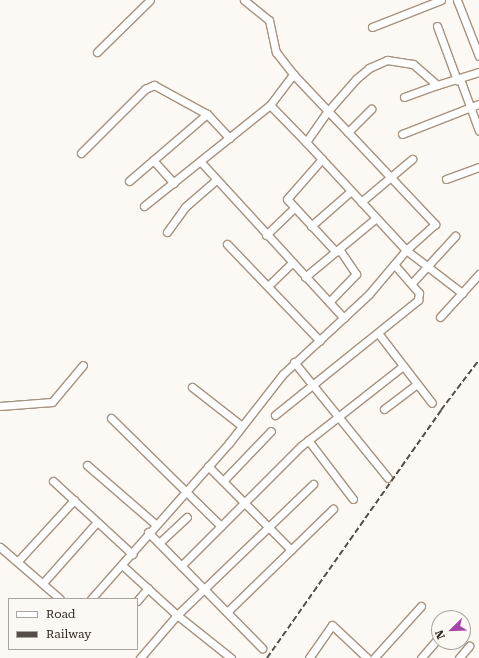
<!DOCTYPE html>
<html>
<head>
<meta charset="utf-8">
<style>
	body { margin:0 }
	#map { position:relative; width:479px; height:658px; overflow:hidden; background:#fcf8f4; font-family:"Roboto Serif",serif }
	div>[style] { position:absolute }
	.roads { filter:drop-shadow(1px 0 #a6927f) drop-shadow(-1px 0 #a6927f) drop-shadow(0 1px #a6927f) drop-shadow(0 -1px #a6927f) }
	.street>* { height:7px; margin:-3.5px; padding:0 3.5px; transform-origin:3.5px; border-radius:3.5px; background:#fff }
	.rail>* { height:2px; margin-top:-1px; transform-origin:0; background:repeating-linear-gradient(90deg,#554d47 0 6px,transparent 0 9px) }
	span { translate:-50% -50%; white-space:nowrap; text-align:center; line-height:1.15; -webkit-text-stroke:3px #fcf8f4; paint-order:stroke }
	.legend { position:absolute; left:8px; top:598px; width:130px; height:52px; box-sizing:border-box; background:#fcf8f4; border:1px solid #aaa49f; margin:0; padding:5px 7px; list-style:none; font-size:12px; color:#2e261f }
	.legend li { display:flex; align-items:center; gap:8px; height:20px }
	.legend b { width:20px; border:1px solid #aaa49f }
	.north { position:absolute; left:431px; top:610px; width:40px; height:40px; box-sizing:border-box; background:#fcf8f4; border:1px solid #aaa49f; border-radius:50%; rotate:247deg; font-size:11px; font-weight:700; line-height:16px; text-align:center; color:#2e261f }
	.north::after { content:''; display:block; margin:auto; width:14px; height:18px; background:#a744aa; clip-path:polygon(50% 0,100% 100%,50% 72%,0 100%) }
</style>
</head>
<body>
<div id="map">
	<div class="roads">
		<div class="street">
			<div style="left:244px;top:0;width:32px;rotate:39deg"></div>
			<div style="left:269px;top:20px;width:33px;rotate:78deg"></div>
			<div style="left:276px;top:52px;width:28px;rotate:52deg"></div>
			<div style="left:293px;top:74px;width:207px;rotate:46.6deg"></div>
			<div style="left:435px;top:224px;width:39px;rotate:138deg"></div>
			<div style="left:406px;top:250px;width:71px;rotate:37.5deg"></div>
			<div style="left:457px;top:0;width:60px;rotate:68.6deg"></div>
			<div style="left:437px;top:26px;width:58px;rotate:69.7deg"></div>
			<div style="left:372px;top:27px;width:74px;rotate:-21.4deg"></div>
			<div style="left:97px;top:52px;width:74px;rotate:-44.5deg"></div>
			<div style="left:460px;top:79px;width:55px;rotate:69.9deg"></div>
			<div style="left:404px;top:97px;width:35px;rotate:-20deg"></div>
			<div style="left:270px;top:105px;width:52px;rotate:45.8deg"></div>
			<div style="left:348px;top:132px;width:33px;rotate:-45deg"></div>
			<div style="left:402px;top:134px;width:83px;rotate:-21.3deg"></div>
			<div style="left:81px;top:153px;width:91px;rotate:-45deg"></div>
			<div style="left:145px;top:89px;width:10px;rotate:-24deg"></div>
			<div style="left:154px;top:85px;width:60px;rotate:28.7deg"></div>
			<div style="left:207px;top:114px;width:33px;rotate:47deg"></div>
			<div style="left:322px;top:159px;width:53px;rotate:131.2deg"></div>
			<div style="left:287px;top:199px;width:72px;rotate:47.2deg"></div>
			<div style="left:153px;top:160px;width:31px;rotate:48deg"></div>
			<div style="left:200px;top:161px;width:213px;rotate:47.5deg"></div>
			<div style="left:446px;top:179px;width:35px;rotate:-20deg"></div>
			<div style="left:129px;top:181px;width:103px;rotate:-40.7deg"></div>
			<div style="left:361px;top:202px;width:67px;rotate:-40.1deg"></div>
			<div style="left:144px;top:206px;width:161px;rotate:-38.7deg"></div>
			<div style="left:270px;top:105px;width:39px;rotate:-53deg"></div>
			<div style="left:311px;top:226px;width:53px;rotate:-41.2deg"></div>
			<div style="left:167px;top:232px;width:31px;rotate:-54deg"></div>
			<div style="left:185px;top:207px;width:41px;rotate:-41.1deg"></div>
			<div style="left:266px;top:235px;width:39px;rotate:-44deg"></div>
			<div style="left:227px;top:244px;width:134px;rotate:46.2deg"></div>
			<div style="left:305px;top:277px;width:92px;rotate:-39.7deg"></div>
			<div style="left:412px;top:283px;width:64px;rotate:-47.5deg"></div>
			<div style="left:268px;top:286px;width:33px;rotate:-44deg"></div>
			<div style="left:329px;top:302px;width:39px;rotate:-46deg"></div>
			<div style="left:356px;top:274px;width:30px;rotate:-124deg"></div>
			<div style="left:440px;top:317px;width:58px;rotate:-47.8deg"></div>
			<div style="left:378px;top:333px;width:88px;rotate:52.4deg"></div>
			<div style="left:294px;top:362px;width:149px;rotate:51deg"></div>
			<div style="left:192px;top:387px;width:63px;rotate:38deg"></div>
			<div style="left:0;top:406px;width:52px;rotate:-4.4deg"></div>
			<div style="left:52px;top:402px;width:48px;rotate:-50deg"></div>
			<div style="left:384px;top:409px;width:41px;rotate:-37.1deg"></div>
			<div style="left:275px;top:415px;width:184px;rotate:-38.8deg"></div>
			<div style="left:418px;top:300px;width:7px;rotate:-82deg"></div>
			<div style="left:419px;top:293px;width:38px;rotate:-131deg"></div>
			<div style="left:111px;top:418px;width:154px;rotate:44.5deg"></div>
			<div style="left:308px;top:440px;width:74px;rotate:52.7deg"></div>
			<div style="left:87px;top:465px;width:90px;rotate:40.9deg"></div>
			<div style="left:208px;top:466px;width:118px;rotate:45.3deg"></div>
			<div style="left:53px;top:481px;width:108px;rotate:42.7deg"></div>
			<div style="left:223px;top:481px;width:69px;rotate:-46.2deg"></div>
			<div style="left:148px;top:532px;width:163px;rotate:45.5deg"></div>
			<div style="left:159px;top:543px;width:38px;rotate:-43deg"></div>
			<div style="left:0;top:547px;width:79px;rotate:40.9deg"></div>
			<div style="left:18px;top:561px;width:83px;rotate:-47.4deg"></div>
			<div style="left:122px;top:565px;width:74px;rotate:42.3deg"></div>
			<div style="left:177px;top:615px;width:57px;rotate:130.7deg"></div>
			<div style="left:181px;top:566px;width:170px;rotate:-45deg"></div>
			<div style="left:301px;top:446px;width:130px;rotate:-38.1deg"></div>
			<div style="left:43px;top:583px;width:81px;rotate:-48.5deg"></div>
			<div style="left:91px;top:599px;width:208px;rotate:-48.5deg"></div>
			<div style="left:229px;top:443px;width:88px;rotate:-52deg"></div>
			<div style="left:283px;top:374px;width:117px;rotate:-42.9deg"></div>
			<div style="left:369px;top:294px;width:57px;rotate:-49.9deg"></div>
			<div style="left:406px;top:250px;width:147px;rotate:-132.8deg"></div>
			<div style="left:306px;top:142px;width:38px;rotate:-55deg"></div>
			<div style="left:328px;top:111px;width:43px;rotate:-48.8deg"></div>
			<div style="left:356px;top:79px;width:17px;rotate:-40deg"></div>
			<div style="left:369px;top:68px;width:20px;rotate:-24deg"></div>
			<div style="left:387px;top:60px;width:26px;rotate:9deg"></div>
			<div style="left:413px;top:64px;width:32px;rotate:41deg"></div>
			<div style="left:437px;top:85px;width:44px;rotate:-17.2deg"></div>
			<div style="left:137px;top:601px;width:17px;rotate:-50deg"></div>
			<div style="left:227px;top:612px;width:148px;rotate:-44.2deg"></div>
			<div style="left:231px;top:658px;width:69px;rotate:-141.5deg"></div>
			<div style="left:177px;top:615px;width:189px;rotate:-43.9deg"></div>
			<div style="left:309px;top:658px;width:40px;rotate:-55.1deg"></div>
			<div style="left:332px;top:625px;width:48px;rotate:43.3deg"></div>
			<div style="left:374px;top:658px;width:70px;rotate:-47.9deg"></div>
			<div style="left:421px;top:658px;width:28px;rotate:-49deg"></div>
			<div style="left:459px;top:658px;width:16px;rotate:-50deg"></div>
		</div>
	</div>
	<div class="rail">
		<div style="left:267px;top:658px;width:303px;rotate:-54.9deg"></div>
		<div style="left:441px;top:410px;width:63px;rotate:-52.8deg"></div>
	</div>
	<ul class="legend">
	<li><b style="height:5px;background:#fff"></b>Road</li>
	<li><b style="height:5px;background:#554d47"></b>Railway</li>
	</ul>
	<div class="north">N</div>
</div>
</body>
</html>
